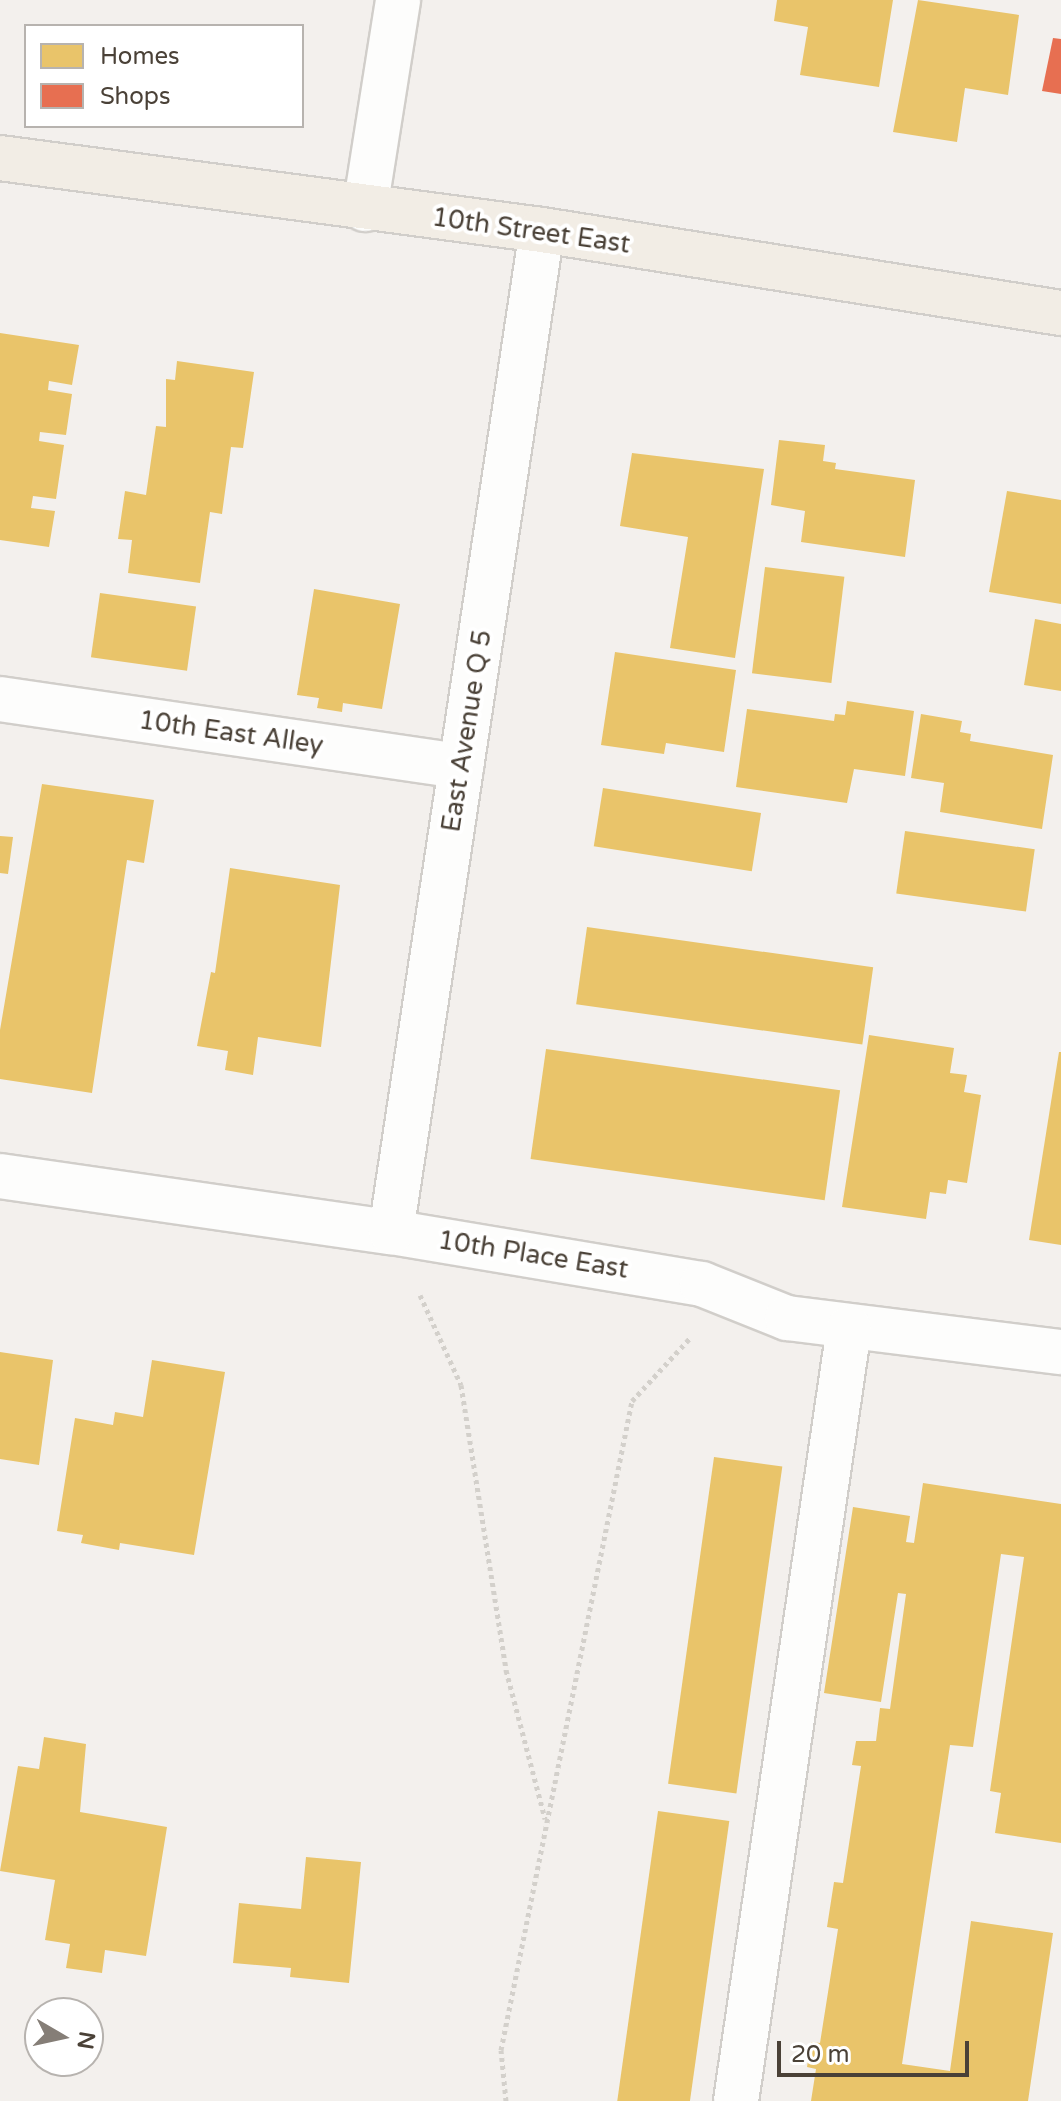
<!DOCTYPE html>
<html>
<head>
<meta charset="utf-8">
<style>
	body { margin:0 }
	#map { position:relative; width:1061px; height:2101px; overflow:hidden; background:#f3f0ed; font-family:"Varela Round",sans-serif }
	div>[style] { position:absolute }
	.homes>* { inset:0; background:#e9c46a; transform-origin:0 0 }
	.shops>* { inset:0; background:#e76f51 }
	.path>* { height:5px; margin-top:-2.5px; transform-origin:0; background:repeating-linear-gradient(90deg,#d3d0cb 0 4px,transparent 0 8px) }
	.roads { filter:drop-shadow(2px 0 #d1ceca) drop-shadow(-2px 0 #d1ceca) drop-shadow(0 2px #d1ceca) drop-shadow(0 -2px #d1ceca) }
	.minor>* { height:44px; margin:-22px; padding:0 22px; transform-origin:22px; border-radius:22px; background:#fdfdfc }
	.major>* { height:44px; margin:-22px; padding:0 22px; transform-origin:22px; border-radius:22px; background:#f2ede5 }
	span { translate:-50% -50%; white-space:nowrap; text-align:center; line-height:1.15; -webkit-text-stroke:8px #fff; paint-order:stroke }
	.street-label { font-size:26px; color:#4a4137 }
	.legend { position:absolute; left:24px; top:24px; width:280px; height:104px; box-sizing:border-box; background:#fff; border:2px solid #b7b3af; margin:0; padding:10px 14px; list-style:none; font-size:24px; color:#4a4137 }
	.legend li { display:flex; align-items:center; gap:16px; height:40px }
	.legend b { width:40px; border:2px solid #b7b3af }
	.north { position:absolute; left:24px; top:1997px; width:80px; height:80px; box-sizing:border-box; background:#fff; border:2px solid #b7b3af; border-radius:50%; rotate:99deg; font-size:22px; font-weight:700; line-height:32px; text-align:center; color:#4a4137 }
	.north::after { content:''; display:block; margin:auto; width:28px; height:36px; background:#857e77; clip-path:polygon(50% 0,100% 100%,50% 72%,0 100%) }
	.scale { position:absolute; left:777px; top:2041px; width:192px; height:36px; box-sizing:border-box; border:4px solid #4a4137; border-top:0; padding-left:10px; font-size:24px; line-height:28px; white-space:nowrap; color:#4a4137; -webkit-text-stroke:6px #fff; paint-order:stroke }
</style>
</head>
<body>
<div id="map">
	<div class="homes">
		<div style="clip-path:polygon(777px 0,893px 0,879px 87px,800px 75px,808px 27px,774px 21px)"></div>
		<div style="clip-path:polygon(918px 0,1019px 15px,1008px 95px,965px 88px,957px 142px,893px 132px)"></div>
		<div style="clip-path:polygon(0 333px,79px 345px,72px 385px,49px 381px,48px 390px,72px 394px,66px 435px,40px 432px,39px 441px,64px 445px,56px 499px,33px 496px,31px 508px,55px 511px,49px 547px,0 540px)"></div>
		<div style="clip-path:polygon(177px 361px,254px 372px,243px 448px,231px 447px,222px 514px,210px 512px,200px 583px,128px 573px,132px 540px,118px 539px,125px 491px,146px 495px,156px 426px,166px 427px,166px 379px,175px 380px)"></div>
		<div style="clip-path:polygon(779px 440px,825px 445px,823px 461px,836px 463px,835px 469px,915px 480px,905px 557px,801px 542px,805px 511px,771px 505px)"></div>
		<div style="clip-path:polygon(632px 453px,764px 469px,735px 658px,670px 648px,688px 537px,620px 526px)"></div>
		<div style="clip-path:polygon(1007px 491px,1061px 500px,1061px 604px,989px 592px)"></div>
		<div style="left:765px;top:567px;width:80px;height:107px;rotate:7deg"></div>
		<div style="clip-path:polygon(314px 589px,400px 604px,382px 709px,343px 703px,342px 712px,317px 708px,319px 698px,297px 695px)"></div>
		<div style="left:100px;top:593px;width:97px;height:65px;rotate:8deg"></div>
		<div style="clip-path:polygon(1035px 619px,1061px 624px,1061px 691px,1024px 685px)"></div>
		<div style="clip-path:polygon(615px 652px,736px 670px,724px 752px,666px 743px,664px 754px,601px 745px)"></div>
		<div style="clip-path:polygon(847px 701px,914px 711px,905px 776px,854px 769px,847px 803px,736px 787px,747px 709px,834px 721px,835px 714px,845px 715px)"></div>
		<div style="clip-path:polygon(921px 714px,962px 721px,960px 732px,971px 734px,970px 741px,1053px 755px,1042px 829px,940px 812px,944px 783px,911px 778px)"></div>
		<div style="clip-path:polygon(42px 784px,154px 800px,144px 863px,127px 860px,92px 1093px,0 1079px,0 1030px)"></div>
		<div style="left:603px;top:788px;width:160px;height:59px;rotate:9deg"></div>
		<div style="left:905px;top:831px;width:131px;height:63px;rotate:8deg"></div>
		<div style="clip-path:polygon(0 836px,13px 837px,8px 874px,0 873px)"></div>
		<div style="clip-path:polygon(230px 868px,340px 885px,321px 1047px,258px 1037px,253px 1075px,225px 1070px,228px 1051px,197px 1046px,211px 972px,215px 973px)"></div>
		<div style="left:587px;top:927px;width:289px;height:78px;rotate:8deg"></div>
		<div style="clip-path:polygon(869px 1035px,954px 1048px,950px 1073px,967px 1075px,964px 1092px,981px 1095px,967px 1183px,948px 1180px,946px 1194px,930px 1192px,926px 1219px,842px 1207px)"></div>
		<div style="left:546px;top:1049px;width:297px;height:111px;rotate:8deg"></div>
		<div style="clip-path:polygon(1059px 1052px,1061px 1052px,1061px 1245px,1029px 1240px)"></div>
		<div style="clip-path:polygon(0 1352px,53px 1360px,39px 1465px,0 1459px)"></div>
		<div style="clip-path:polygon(152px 1360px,225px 1372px,194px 1555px,120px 1543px,119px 1550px,81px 1543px,83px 1535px,57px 1531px,75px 1418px,113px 1425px,115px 1412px,143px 1417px)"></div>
		<div style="left:714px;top:1457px;width:69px;height:330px;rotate:8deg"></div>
		<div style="clip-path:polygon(923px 1483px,1061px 1504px,1061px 1843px,995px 1833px,1001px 1793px,990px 1791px,1024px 1557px,1001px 1554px,973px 1747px,950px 1745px,902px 2064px,950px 2071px,971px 1921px,1053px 1933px,1028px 2101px,811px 2101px,816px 2069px,807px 2067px,811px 2042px,820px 2043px,838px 1929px,827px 1927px,834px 1882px,843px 1883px,861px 1766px,852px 1765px,856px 1741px,876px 1741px,880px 1708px,890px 1709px,906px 1594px,898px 1593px,881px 1702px,824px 1693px,853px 1507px,910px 1516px,906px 1542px,914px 1543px)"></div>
		<div style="clip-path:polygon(44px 1737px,86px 1744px,80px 1812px,167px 1827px,146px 1956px,105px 1950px,102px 1973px,66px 1968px,70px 1944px,45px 1940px,55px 1880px,0 1871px,18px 1766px,39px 1769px)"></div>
		<div style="left:658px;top:1811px;width:72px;height:294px;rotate:8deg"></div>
		<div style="clip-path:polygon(306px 1857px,361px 1862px,349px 1983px,290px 1977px,291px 1968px,233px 1963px,239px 1903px,301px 1909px)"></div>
	</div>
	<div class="shops">
		<div style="clip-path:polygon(1053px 38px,1061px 39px,1061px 94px,1042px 91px)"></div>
	</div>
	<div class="path">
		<div style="left:420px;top:1295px;width:99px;rotate:65.5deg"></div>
		<div style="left:461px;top:1385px;width:289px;rotate:81deg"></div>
		<div style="left:506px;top:1670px;width:154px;rotate:75.3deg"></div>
		<div style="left:506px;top:2101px;width:51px;rotate:-95.6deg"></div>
		<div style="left:501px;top:2050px;width:662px;rotate:-78.59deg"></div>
		<div style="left:632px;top:1401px;width:86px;rotate:-47.4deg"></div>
	</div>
	<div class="roads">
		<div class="minor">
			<div style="left:365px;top:209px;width:212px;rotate:-81deg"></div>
			<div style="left:0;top:699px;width:466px;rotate:8.3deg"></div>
			<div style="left:0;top:1176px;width:395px;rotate:8.2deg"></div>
			<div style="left:391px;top:1232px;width:315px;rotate:9.5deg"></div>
			<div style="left:702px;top:1284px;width:92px;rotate:21.8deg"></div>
			<div style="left:787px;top:1318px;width:276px;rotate:7.1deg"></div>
			<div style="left:391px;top:1232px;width:1013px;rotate:-81.43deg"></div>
			<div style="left:736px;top:2101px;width:781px;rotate:-81.68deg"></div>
		</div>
		<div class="major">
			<div style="left:0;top:158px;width:547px;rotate:7.57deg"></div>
			<div style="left:542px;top:230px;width:526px;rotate:9.09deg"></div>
		</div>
	</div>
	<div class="street-label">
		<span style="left:531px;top:231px;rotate:8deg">10th Street East</span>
		<span style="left:467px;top:731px;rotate:-81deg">East Avenue Q 5</span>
		<span style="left:231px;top:733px;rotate:8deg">10th East Alley</span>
		<span style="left:533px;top:1255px;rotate:9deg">10th Place East</span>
	</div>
	<ul class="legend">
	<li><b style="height:22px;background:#e9c46a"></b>Homes</li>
	<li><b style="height:22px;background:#e76f51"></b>Shops</li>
	</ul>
	<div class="north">N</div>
	<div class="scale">20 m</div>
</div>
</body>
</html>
